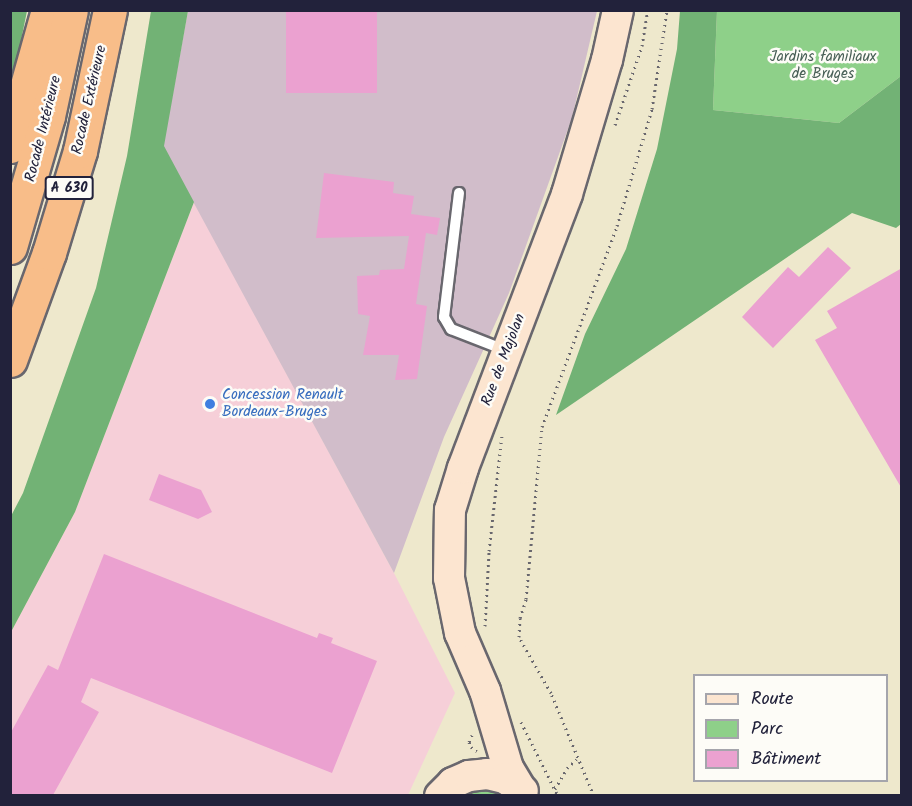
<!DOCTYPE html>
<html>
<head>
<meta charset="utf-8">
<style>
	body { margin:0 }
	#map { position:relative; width:912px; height:806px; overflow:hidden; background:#eee8cc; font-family:Kalam,sans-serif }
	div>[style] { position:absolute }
	.built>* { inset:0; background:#f6cfd8 }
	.industrial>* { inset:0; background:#d1bdca }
	.green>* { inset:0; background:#8ed089 }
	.forest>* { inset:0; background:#72b275 }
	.building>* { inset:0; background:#eba1d0; transform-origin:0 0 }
	.path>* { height:3px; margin-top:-1.5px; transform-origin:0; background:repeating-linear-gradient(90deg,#69676e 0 1.5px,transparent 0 6px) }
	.roads { filter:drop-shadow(2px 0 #69676e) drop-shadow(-2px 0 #69676e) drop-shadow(0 2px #69676e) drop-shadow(0 -2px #69676e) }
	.lane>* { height:10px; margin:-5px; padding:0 5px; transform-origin:5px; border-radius:5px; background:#fff }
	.secondary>* { height:30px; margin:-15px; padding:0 15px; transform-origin:15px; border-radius:15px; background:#fce5d0 }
	.highway>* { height:33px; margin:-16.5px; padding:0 16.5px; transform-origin:16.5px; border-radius:16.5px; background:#f8bd89 }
	.dots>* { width:16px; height:16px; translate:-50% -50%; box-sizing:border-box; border:3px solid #fdfcf7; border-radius:50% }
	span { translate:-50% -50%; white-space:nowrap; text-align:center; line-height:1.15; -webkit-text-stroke:5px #fdfcf7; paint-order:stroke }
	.shield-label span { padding:2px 4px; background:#fdfcf7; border:2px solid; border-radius:4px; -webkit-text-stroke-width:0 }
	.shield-label { font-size:14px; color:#22223b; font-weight:700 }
	.park-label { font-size:15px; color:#485f56 }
	.street-label { font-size:15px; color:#22223b }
	.shop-label { font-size:15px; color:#366cbe }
	.left { translate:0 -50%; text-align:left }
	.frame { position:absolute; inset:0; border:12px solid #22223b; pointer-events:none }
	.legend { position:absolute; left:693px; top:674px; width:195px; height:108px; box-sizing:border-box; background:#fdfcf7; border:2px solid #a5a5ac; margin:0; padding:8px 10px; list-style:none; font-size:18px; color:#22223b }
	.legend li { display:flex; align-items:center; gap:12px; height:30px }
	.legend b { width:30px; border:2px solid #a5a5ac }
</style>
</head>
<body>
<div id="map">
	<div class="built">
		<div style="clip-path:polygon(194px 202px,394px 573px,455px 693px,408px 795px,11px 796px,11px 632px,75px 512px)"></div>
	</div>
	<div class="industrial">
		<div style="clip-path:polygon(188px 11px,597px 11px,572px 118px,509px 293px,444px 437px,394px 573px,163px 146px)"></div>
	</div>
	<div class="green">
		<div style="clip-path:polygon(717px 11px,901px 11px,901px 76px,839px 123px,713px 110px)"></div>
		<div style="clip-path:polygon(486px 788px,502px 791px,508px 796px,465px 796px)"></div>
	</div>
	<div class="forest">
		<div style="clip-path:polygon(11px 11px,27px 11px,11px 90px)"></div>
		<div style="clip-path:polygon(151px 11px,188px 11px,164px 146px,194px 202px,75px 512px,11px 632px,11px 516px,23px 493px,96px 288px,127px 156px)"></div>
		<div style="clip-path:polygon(680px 11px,717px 11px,713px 110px,839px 123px,901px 76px,901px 224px,896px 228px,852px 213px,556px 415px,585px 334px,626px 249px,657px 149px,677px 49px)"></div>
	</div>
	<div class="building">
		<div style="left:286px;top:10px;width:91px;height:83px"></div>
		<div style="clip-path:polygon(324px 173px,394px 182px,393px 193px,414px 196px,411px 214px,440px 218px,437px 235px,426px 233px,416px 304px,427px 306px,417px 379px,395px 380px,399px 355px,363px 355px,370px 316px,358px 314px,357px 276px,379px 275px,380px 270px,404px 269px,409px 236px,316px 238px)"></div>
		<div style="clip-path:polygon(828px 247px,851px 268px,773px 348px,742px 317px,788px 267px,799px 277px)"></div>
		<div style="clip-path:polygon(902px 268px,902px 489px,815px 340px,837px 328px,827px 311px)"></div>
		<div style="clip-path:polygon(159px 474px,201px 490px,212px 512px,198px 519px,149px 500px)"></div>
		<div style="clip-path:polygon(104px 554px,317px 638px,319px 633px,333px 638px,331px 643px,377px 661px,332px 773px,91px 678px,81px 702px,99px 712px,53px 795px,10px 795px,10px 734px,48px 665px,58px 670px)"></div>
	</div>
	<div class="path">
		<div style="left:615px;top:125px;width:83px;rotate:-71.1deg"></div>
		<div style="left:642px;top:46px;width:36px;rotate:-81deg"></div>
		<div style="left:485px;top:626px;width:75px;rotate:-86.9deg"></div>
		<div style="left:489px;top:551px;width:116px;rotate:-83.6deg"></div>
		<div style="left:521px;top:722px;width:83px;rotate:63.4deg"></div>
		<div style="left:472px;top:735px;width:8px;rotate:113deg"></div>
		<div style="left:469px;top:742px;width:5px;rotate:68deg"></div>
		<div style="left:471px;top:747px;width:7px;rotate:34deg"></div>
		<div style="left:555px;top:789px;width:24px;rotate:-60deg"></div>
		<div style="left:567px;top:768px;width:13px;rotate:-42deg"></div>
		<div style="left:594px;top:796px;width:112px;rotate:-112.7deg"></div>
		<div style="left:551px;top:693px;width:64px;rotate:-119.7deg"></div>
		<div style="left:519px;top:637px;width:19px;rotate:-87deg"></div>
		<div style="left:520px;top:618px;width:20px;rotate:-72deg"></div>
		<div style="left:526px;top:599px;width:173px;rotate:-84.7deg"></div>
		<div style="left:542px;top:427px;width:215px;rotate:-69.5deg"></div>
		<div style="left:617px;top:226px;width:122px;rotate:-73.3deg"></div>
		<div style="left:652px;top:109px;width:100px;rotate:-81.4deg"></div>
	</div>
	<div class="roads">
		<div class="lane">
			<div style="left:459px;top:193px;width:125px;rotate:96.9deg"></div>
			<div style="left:444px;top:317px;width:14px;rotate:60deg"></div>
			<div style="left:451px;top:329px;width:58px;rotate:21.3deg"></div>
		</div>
		<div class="secondary">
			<div style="left:520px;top:788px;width:23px;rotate:-121deg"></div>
			<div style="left:508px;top:768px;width:80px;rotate:-106.6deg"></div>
			<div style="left:485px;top:691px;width:63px;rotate:-113.3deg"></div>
			<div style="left:460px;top:633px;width:56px;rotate:-101.3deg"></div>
			<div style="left:449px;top:578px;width:68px;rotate:-89.2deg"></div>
			<div style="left:450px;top:510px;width:44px;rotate:-72.8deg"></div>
			<div style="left:463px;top:468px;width:293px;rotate:-69.2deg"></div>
			<div style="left:567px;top:194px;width:140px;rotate:-73.4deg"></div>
			<div style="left:607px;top:60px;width:51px;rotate:-77.6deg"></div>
			<div style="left:440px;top:796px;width:18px;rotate:-45deg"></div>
			<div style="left:453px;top:783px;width:17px;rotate:-24deg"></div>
			<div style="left:469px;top:776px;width:18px;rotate:-6deg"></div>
			<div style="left:487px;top:774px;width:18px;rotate:13deg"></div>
			<div style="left:505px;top:778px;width:22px;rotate:36deg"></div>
		</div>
		<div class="highway">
			<div style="left:10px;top:146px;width:141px;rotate:-74.4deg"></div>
			<div style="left:10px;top:247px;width:136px;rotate:-73.8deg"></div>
			<div style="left:48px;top:116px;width:108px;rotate:-77.8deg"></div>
			<div style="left:10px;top:360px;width:114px;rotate:-70deg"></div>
			<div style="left:49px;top:253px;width:107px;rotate:-73.1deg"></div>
			<div style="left:80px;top:151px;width:144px;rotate:-78deg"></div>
		</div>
	</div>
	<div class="dots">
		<div style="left:210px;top:404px;background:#3f7fe0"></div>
	</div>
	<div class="shield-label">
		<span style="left:69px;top:188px">A 630</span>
	</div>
	<div class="park-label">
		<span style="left:823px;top:66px">Jardins familiaux<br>de Bruges</span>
	</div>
	<div class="street-label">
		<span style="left:90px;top:100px;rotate:-77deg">Rocade Extérieure</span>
		<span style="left:44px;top:129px;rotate:-76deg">Rocade Intérieure</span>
		<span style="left:504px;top:360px;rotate:-69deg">Rue de Majolan</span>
	</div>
	<div class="shop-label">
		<span class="left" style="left:222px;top:404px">Concession Renault<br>Bordeaux-Bruges</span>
	</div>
	<div class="frame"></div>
	<ul class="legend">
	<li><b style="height:8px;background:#fce5d0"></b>Route</li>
	<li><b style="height:16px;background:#8ed089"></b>Parc</li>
	<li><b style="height:16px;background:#eba1d0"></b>Bâtiment</li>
	</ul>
</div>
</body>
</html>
